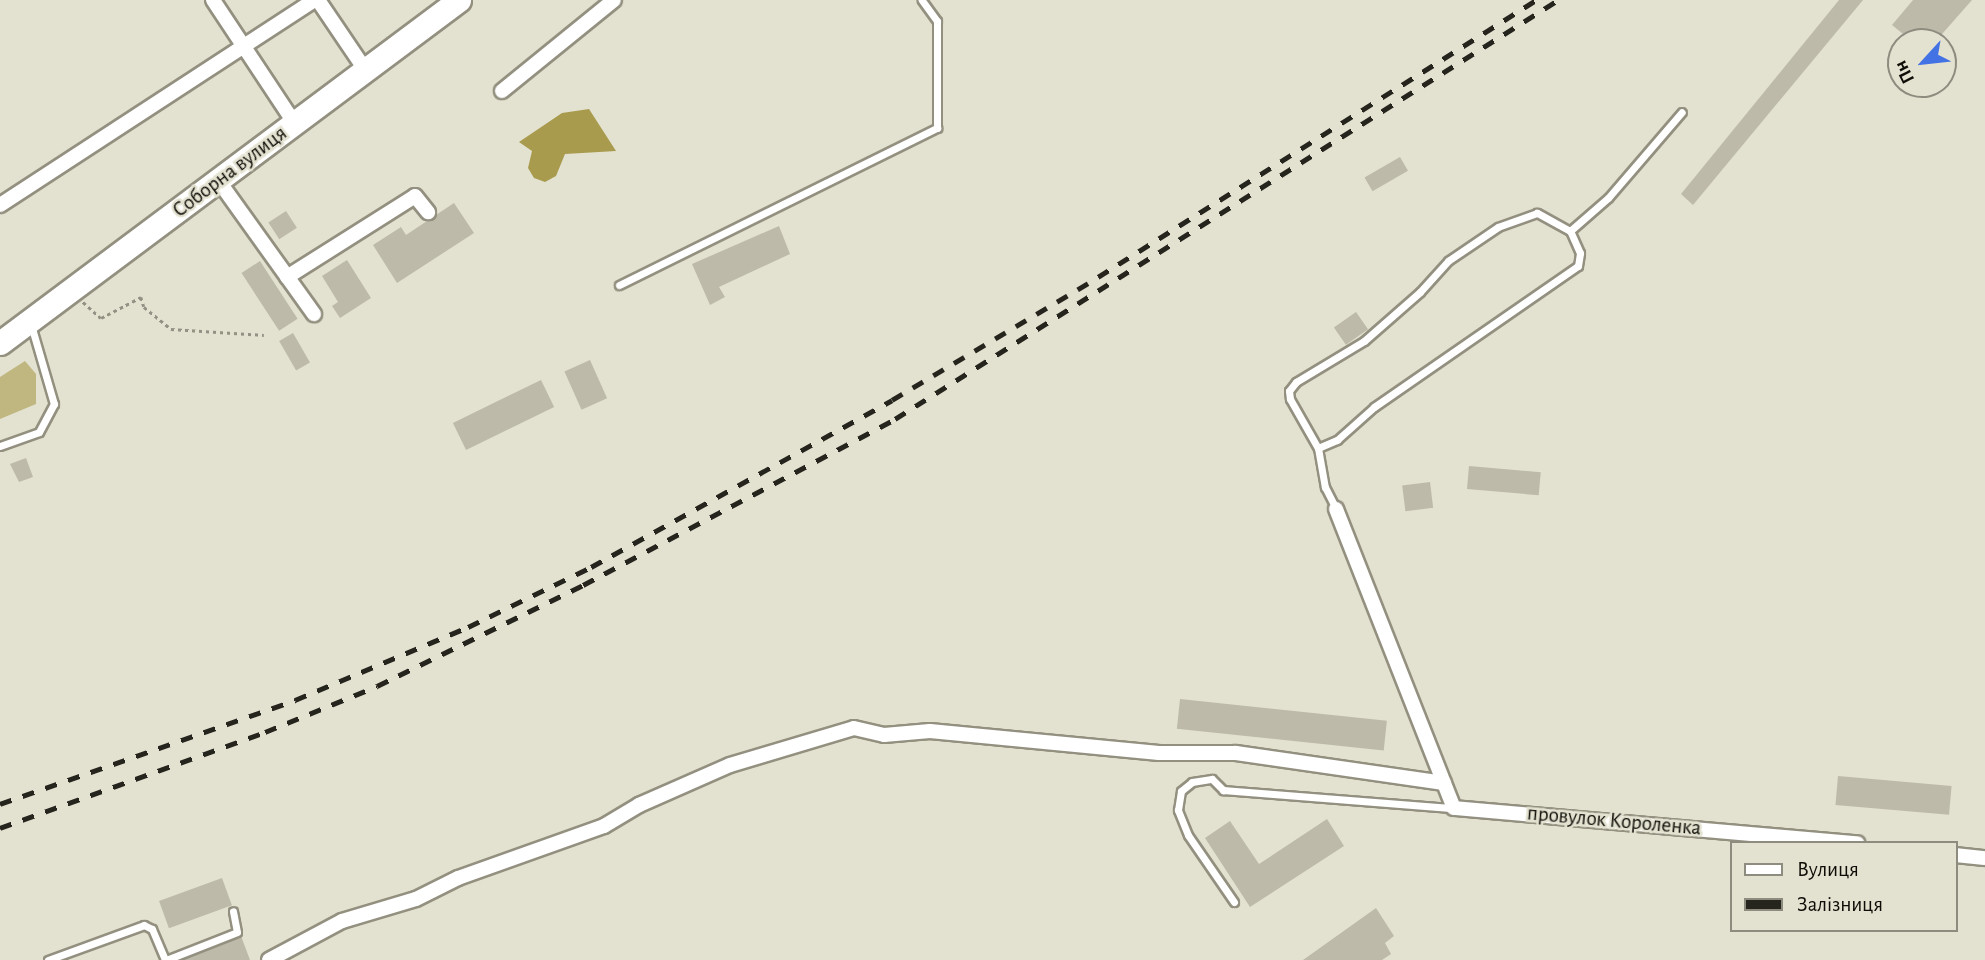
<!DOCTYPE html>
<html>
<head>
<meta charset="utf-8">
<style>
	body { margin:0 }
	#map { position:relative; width:1985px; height:960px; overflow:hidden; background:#e3e1cf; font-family:"Alegreya Sans",sans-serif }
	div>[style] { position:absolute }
	.green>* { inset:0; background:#bfb680 }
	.water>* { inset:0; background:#a89b4d }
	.building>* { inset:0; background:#bdbaaa; transform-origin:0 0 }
	.path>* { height:2.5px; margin-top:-1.25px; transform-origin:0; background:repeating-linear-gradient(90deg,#939184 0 3.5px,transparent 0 7px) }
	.roads { filter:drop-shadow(2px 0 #939080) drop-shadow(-2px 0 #939080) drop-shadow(0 2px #939080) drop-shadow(0 -2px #939080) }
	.service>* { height:7px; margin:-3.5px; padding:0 3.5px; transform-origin:3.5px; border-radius:3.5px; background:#fff }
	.minor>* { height:14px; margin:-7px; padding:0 7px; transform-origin:7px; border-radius:7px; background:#fff }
	.primary>* { height:23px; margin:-11.5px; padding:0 11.5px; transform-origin:11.5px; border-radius:11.5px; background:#fff }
	.rail>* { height:4.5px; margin-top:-2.25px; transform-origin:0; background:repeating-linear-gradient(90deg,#25241d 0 12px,transparent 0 24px) }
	span { translate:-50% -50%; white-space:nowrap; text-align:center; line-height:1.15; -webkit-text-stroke:5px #e3e1cf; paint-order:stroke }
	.street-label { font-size:21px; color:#0d0c07 }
	.legend { position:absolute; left:1730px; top:841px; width:228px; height:91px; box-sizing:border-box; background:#e3e1cf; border:2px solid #8d8c7f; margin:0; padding:9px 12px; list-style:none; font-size:21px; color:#0d0c07 }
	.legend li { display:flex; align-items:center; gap:14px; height:35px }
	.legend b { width:35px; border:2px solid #8d8c7f }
	.north { position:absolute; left:1887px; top:28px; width:70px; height:70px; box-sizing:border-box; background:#e3e1cf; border:2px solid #8d8c7f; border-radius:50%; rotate:243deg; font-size:19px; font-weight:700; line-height:28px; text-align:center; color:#0d0c07 }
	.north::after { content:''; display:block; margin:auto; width:24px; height:32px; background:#4272e3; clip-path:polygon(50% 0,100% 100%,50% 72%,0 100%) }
</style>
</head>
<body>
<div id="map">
	<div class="green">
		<div style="clip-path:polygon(25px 361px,36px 374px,36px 404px,0 419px,0 377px)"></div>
	</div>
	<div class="water">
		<div style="clip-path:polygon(589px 109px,616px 151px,565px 154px,556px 176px,545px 182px,534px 178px,528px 168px,532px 151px,519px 142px,562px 113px)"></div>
	</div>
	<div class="building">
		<div style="clip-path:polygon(1839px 0,1863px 0,1693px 205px,1681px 194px)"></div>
		<div style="clip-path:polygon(1913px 0,1972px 0,1935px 42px,1913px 42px,1892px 25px)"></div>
		<div style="left:1400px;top:157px;width:16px;height:41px;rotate:60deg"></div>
		<div style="clip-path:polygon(454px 203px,474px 233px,397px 283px,373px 245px,401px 227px,406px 235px)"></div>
		<div style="left:286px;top:211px;width:20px;height:21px;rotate:57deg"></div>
		<div style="clip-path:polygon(779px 226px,790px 254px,719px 287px,725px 297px,710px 305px,692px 264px)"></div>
		<div style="clip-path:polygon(347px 260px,371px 298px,340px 318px,332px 306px,338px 302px,322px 276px)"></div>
		<div style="left:260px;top:261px;width:69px;height:22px;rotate:57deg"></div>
		<div style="left:1356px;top:312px;width:21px;height:27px;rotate:55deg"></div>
		<div style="left:293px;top:333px;width:34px;height:16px;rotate:60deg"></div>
		<div style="left:590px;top:360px;width:42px;height:28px;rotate:66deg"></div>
		<div style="left:541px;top:380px;width:30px;height:98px;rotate:64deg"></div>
		<div style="clip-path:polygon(26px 458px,33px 477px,19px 482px,10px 464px)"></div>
		<div style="left:1469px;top:466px;width:72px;height:23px;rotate:5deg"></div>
		<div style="left:1430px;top:482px;width:26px;height:28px;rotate:83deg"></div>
		<div style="left:1180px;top:699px;width:208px;height:30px;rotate:6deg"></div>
		<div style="left:1838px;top:776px;width:114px;height:29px;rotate:5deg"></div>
		<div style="clip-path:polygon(1327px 819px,1344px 846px,1250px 907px,1205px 838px,1230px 821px,1259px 864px)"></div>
		<div style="left:222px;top:878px;width:29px;height:67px;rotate:70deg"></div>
		<div style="clip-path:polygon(1376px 908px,1394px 936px,1385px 943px,1391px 954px,1382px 960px,1303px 960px)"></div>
		<div style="clip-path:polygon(241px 936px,250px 960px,183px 960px,239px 938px)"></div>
	</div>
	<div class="path">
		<div style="left:83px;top:302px;width:24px;rotate:42deg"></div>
		<div style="left:101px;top:318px;width:45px;rotate:-27.7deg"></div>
		<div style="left:141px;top:297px;width:10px;rotate:73deg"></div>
		<div style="left:144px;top:307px;width:35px;rotate:39deg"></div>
		<div style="left:171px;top:329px;width:93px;rotate:3.7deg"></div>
	</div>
	<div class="roads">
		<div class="service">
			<div style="left:1570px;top:231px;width:50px;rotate:-41deg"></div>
			<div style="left:1608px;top:198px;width:113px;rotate:-49.3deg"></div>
			<div style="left:619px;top:285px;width:355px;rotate:-26.3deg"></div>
			<div style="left:937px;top:128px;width:107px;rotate:-90deg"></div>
			<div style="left:937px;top:21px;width:26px;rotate:-126deg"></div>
			<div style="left:0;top:446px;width:41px;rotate:-19.7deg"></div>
			<div style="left:39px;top:432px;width:32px;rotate:-62deg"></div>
			<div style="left:54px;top:404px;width:82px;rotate:-106.2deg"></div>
			<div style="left:1318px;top:448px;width:21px;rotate:-23deg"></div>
			<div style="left:1337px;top:440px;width:50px;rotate:-41.7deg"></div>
			<div style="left:1374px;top:407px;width:248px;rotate:-34.7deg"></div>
			<div style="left:1578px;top:266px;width:13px;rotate:-81deg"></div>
			<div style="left:1580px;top:253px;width:24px;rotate:-114deg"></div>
			<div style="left:1570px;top:231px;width:38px;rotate:-151deg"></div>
			<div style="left:1537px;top:213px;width:41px;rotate:160.3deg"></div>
			<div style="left:1498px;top:227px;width:60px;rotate:145.8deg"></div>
			<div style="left:1448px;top:261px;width:42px;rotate:132.1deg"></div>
			<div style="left:1420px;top:292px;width:74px;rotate:138.8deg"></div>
			<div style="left:1364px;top:341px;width:79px;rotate:148.9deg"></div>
			<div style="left:1296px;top:382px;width:11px;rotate:128deg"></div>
			<div style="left:1289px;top:391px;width:8px;rotate:83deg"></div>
			<div style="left:1290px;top:399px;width:56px;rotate:60.3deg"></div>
			<div style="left:1318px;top:448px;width:40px;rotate:80deg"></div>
			<div style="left:1325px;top:487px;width:25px;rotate:63deg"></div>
			<div style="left:1234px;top:902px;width:81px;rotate:-124.5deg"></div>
			<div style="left:1188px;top:835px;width:27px;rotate:-112deg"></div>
			<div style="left:1178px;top:810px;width:19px;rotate:-81deg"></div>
			<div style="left:1181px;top:791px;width:14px;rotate:-39deg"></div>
			<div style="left:1192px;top:782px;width:20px;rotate:-9deg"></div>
			<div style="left:1212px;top:779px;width:16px;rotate:45deg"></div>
			<div style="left:1223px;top:790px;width:231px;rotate:4.5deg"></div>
			<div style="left:48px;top:960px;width:102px;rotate:-20deg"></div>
			<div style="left:144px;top:925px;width:9px;rotate:27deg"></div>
			<div style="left:152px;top:929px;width:34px;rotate:67deg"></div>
			<div style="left:166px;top:960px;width:76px;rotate:-21.5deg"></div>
			<div style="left:237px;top:932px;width:21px;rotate:-101deg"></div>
		</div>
		<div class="minor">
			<div style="left:213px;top:0;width:149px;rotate:56.5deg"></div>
			<div style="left:318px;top:0;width:86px;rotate:55.9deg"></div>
			<div style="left:502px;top:91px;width:144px;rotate:-39.1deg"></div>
			<div style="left:218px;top:180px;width:165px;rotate:54.4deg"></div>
			<div style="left:0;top:205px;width:375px;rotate:-33.1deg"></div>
			<div style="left:287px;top:277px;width:151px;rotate:-32.3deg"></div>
			<div style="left:415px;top:196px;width:21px;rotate:51deg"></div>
			<div style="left:1336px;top:509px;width:321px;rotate:68.5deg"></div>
			<div style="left:1454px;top:808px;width:405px;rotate:5deg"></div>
			<div style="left:1955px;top:855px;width:30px;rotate:6deg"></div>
			<div style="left:269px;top:960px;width:83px;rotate:-28.1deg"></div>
			<div style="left:342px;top:921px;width:77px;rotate:-16.6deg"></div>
			<div style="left:416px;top:899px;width:47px;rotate:-26.6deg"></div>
			<div style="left:458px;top:878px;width:155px;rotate:-19.6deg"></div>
			<div style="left:604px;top:826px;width:41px;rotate:-31deg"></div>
			<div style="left:639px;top:805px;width:99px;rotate:-23.7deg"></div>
			<div style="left:730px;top:765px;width:129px;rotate:-16.6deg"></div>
			<div style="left:854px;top:728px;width:31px;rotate:13deg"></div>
			<div style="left:884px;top:735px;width:46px;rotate:-5deg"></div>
			<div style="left:930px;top:731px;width:230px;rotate:5.5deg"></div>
			<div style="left:1159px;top:753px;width:77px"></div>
			<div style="left:1236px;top:753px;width:210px;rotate:8.2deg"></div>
		</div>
		<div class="primary">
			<div style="left:0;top:343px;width:573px;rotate:-36.77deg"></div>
		</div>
	</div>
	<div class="rail">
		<div style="left:0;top:804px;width:313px;rotate:-19.4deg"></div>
		<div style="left:295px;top:700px;width:188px;rotate:-22.9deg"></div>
		<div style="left:468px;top:627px;width:137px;rotate:-26deg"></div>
		<div style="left:591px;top:567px;width:344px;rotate:-29deg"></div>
		<div style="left:892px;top:400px;width:240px;rotate:-30.8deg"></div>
		<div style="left:1098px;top:277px;width:518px;rotate:-32.31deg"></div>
		<div style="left:0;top:828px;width:282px;rotate:-19.9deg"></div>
		<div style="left:265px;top:732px;width:121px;rotate:-22.3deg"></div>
		<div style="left:377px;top:686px;width:229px;rotate:-26.1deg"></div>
		<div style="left:583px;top:585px;width:353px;rotate:-28deg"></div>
		<div style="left:895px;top:419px;width:784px;rotate:-32.29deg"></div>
	</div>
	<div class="street-label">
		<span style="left:230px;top:172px;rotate:-37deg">Соборна вулиця</span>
		<span style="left:1614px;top:821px;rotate:5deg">провулок Короленка</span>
	</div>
	<ul class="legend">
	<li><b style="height:9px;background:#fff"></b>Вулиця</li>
	<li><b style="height:9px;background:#25241d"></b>Залізниця</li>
	</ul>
	<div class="north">Пн</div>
</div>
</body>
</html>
